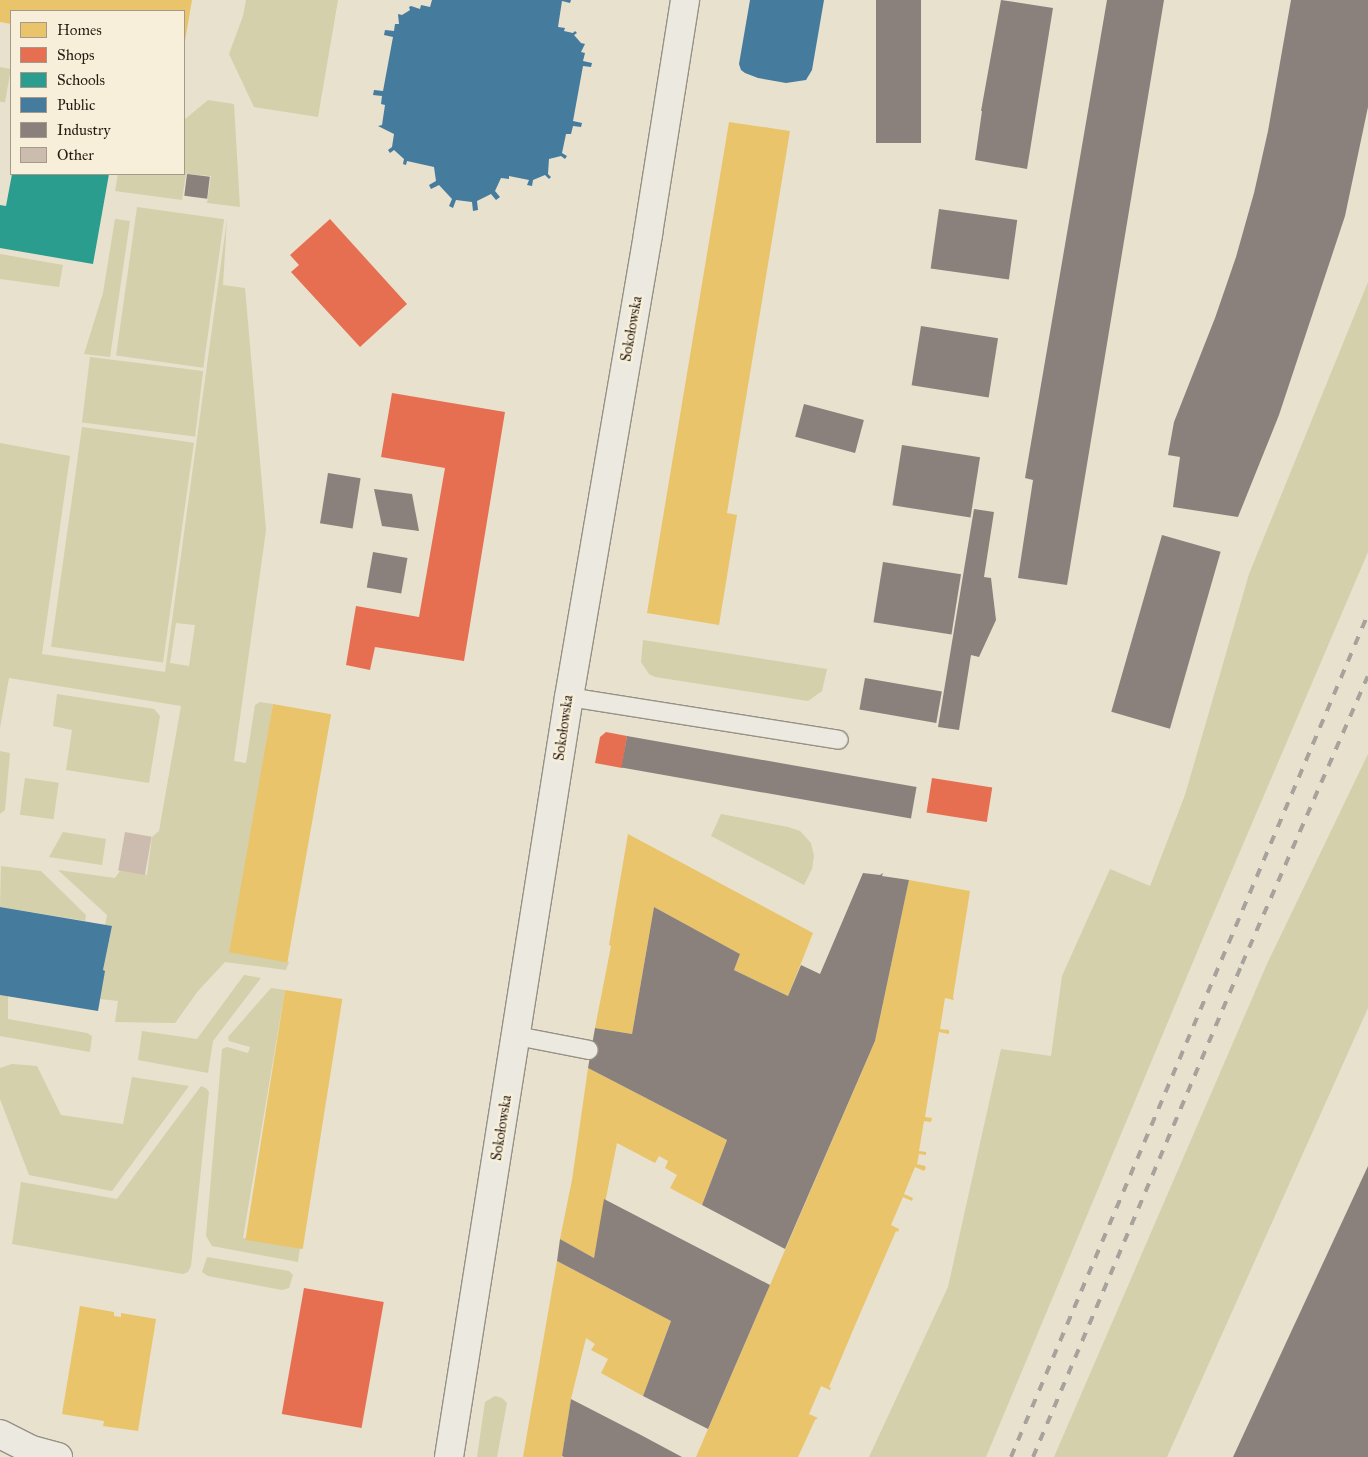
<!DOCTYPE html>
<html>
<head>
<meta charset="utf-8">
<style>
	body { margin:0 }
	#map { position:relative; width:1368px; height:1457px; overflow:hidden; background:#e8e1ce; font-family:"IM FELL Great Primer",serif }
	div>[style] { position:absolute }
	.green>* { inset:0; background:#d3d0ab; transform-origin:0 0 }
	.homes>* { inset:0; background:#e9c46a; transform-origin:0 0 }
	.shops>* { inset:0; background:#e76f51; transform-origin:0 0 }
	.schools>* { inset:0; background:#2a9d8f }
	.public>* { inset:0; background:#457b9d }
	.industry>* { inset:0; background:#8a817c; transform-origin:0 0 }
	.building>* { inset:0; background:#cbbcaf; transform-origin:0 0 }
	.roads { filter:drop-shadow(1px 0 #969085) drop-shadow(-1px 0 #969085) drop-shadow(0 1px #969085) drop-shadow(0 -1px #969085) }
	.lane>* { height:18px; margin:-9px; padding:0 9px; transform-origin:9px; border-radius:9px; background:#ece9e0 }
	.street>* { height:28px; margin:-14px; padding:0 14px; transform-origin:14px; border-radius:14px; background:#ece9e0 }
	.rail>* { height:4px; margin-top:-2px; transform-origin:0; background:repeating-linear-gradient(90deg,#a7a39c 0 9px,transparent 0 18px) }
	span { translate:-50% -50%; white-space:nowrap; text-align:center; line-height:1.15; -webkit-text-stroke:5px #f7efd9; paint-order:stroke }
	.street-label { font-size:14px; color:#291b14 }
	.legend { position:absolute; left:10px; top:10px; width:175px; height:165px; box-sizing:border-box; background:#f7efd9; border:1px solid #a59a8a; margin:0; padding:6px 9px; list-style:none; font-size:15px; color:#291b14 }
	.legend li { display:flex; align-items:center; gap:10px; height:25px }
	.legend b { width:25px; border:1px solid #a59a8a }
</style>
</head>
<body>
<div id="map">
	<div class="green">
		<div style="clip-path:polygon(246px 0,338px 0,318px 117px,254px 107px,229px 54px,243px 16px)"></div>
		<div style="left:0;top:67px;width:11px;height:34px;rotate:10deg"></div>
		<div style="clip-path:polygon(208px 100px,234px 104px,240px 207px,207px 203px,211px 176px,186px 174px,182px 200px,115px 191px,118px 174px,184px 174px,184px 120px)"></div>
		<div style="left:137px;top:207px;width:88px;height:150px;rotate:8deg"></div>
		<div style="clip-path:polygon(115px 219px,130px 221px,110px 357px,84px 354px,103px 293px)"></div>
		<div style="clip-path:polygon(evenodd,227px 219px,223px 285px,245px 288px,266px 530px,234px 761px,246px 763px,255px 705px,260px 702px,273px 704px,232px 952px,289px 962px,286px 970px,225px 962px,198px 991px,175px 1023px,115px 1022px,118px 1001px,100px 999px,103px 970px,112px 927px,105px 925px,107px 915px,58px 870px,115px 878px,120px 871px,147px 875px,152px 837px,159px 831px,181px 706px,9px 678px,0 728px,0 443px,70px 456px,42px 654px,165px 672px,227px 219px,176px 623px,195px 625px,189px 666px,170px 663px,176px 623px)"></div>
		<div style="clip-path:polygon(0 254px,63px 265px,59px 287px,0 279px)"></div>
		<div style="clip-path:polygon(1368px 282px,1368px 552px,1203px 938px,986px 1457px,869px 1457px,948px 1287px,1001px 1049px,1051px 1056px,1062px 976px,1110px 869px,1150px 886px,1185px 795px,1249px 574px)"></div>
		<div style="left:90px;top:357px;width:114px;height:66px;rotate:7deg"></div>
		<div style="left:82px;top:427px;width:113px;height:222px;rotate:8deg"></div>
		<div style="clip-path:polygon(643px 640px,827px 669px,822px 691px,808px 701px,655px 677px,649px 674px,641px 662px)"></div>
		<div style="clip-path:polygon(57px 694px,154px 709px,160px 716px,149px 783px,66px 770px,72px 730px,53px 726px)"></div>
		<div style="clip-path:polygon(0 751px,10px 753px,5px 810px,0 814px)"></div>
		<div style="clip-path:polygon(1368px 754px,1368px 1008px,1167px 1457px,1054px 1457px,1267px 964px)"></div>
		<div style="left:25px;top:778px;width:34px;height:37px;rotate:8deg"></div>
		<div style="clip-path:polygon(721px 814px,788px 827px,800px 831px,811px 843px,814px 856px,812px 869px,804px 885px,711px 836px)"></div>
		<div style="clip-path:polygon(63px 832px,106px 839px,102px 865px,49px 857px)"></div>
		<div style="clip-path:polygon(1px 866px,41px 871px,86px 915px,85px 921px,0 907px)"></div>
		<div style="clip-path:polygon(244px 975px,261px 978px,213px 1041px,208px 1073px,138px 1060px,142px 1031px,197px 1039px)"></div>
		<div style="clip-path:polygon(271px 988px,285px 990px,243px 1238px,300px 1248px,298px 1262px,212px 1246px,206px 1236px,222px 1049px,227px 1047px,248px 1053px,250px 1047px,229px 1041px,228px 1037px)"></div>
		<div style="clip-path:polygon(0 995px,8px 996px,8px 1019px,87px 1033px,92px 1036px,90px 1052px,0 1036px)"></div>
		<div style="clip-path:polygon(12px 1064px,37px 1066px,61px 1115px,123px 1124px,132px 1077px,189px 1086px,112px 1191px,29px 1175px,0 1099px,0 1068px)"></div>
		<div style="clip-path:polygon(201px 1086px,206px 1088px,209px 1092px,191px 1266px,188px 1272px,183px 1274px,12px 1244px,21px 1182px,117px 1199px)"></div>
		<div style="clip-path:polygon(207px 1257px,289px 1271px,293px 1275px,289px 1288px,282px 1290px,208px 1276px,202px 1272px)"></div>
		<div style="clip-path:polygon(495px 1396px,502px 1398px,507px 1403px,497px 1457px,477px 1457px,485px 1402px)"></div>
	</div>
	<div class="homes">
		<div style="clip-path:polygon(0 0,192px 0,185px 41px,184px 11px,11px 11px,11px 24px,0 22px)"></div>
		<div style="clip-path:polygon(729px 122px,790px 131px,727px 513px,737px 515px,719px 625px,647px 613px)"></div>
		<div style="left:273px;top:704px;width:59px;height:252px;rotate:10deg"></div>
		<div style="clip-path:polygon(628px 834px,813px 933px,788px 996px,734px 970px,740px 954px,654px 907px,632px 1034px,595px 1028px,611px 946px,609px 945px)"></div>
		<div style="clip-path:polygon(909px 880px,970px 891px,953px 997px,954px 1000px,945px 998px,940px 1029px,949px 1030px,949px 1034px,939px 1032px,925px 1117px,932px 1118px,931px 1122px,924px 1121px,919px 1151px,926px 1152px,926px 1155px,919px 1154px,917px 1164px,925px 1166px,926px 1168px,924px 1171px,915px 1167px,904px 1194px,913px 1198px,912px 1201px,903px 1197px,891px 1225px,899px 1229px,898px 1232px,896px 1231px,856px 1323px,829px 1387px,831px 1388px,830px 1390px,821px 1386px,809px 1414px,818px 1418px,815px 1420px,798px 1457px,696px 1457px,875px 1041px)"></div>
		<div style="left:285px;top:990px;width:58px;height:253px;rotate:9deg"></div>
		<div style="clip-path:polygon(588px 1068px,727px 1140px,702px 1205px,670px 1188px,677px 1175px,665px 1168px,668px 1161px,659px 1156px,655px 1163px,617px 1143px,594px 1258px,560px 1239px,572px 1180px)"></div>
		<div style="clip-path:polygon(557px 1261px,671px 1321px,643px 1396px,601px 1373px,608px 1359px,591px 1350px,595px 1344px,586px 1338px,571px 1399px,562px 1457px,523px 1457px)"></div>
		<div style="clip-path:polygon(80px 1306px,114px 1312px,114px 1316px,121px 1317px,121px 1313px,156px 1319px,138px 1431px,103px 1426px,104px 1421px,62px 1414px)"></div>
	</div>
	<div class="shops">
		<div style="clip-path:polygon(330px 219px,407px 304px,360px 347px,291px 272px,299px 265px,290px 255px)"></div>
		<div style="clip-path:polygon(392px 393px,505px 412px,464px 661px,375px 647px,370px 670px,346px 665px,356px 606px,419px 617px,445px 468px,381px 457px)"></div>
		<div style="clip-path:polygon(606px 732px,627px 736px,622px 768px,595px 763px,600px 737px)"></div>
		<div style="left:932px;top:778px;width:61px;height:35px;rotate:9deg"></div>
		<div style="left:304px;top:1288px;width:81px;height:128px;rotate:10deg"></div>
	</div>
	<div class="schools">
		<div style="clip-path:polygon(12px 174px,109px 174px,93px 264px,0 248px,0 205px,6px 206px)"></div>
	</div>
	<div class="public">
		<div style="clip-path:polygon(432px 0,571px 0,570px 3px,562px 1px,558px 27px,565px 28px,564px 31px,573px 33px,575px 31px,577px 33px,574px 35px,581px 43px,585px 44px,581px 52px,585px 53px,583px 61px,592px 63px,591px 67px,583px 66px,573px 121px,582px 123px,581px 127px,573px 126px,571px 134px,566px 134px,562px 153px,567px 156px,565px 159px,561px 156px,549px 159px,548px 174px,551px 177px,549px 179px,545px 175px,533px 180px,532px 186px,527px 185px,529px 180px,509px 176px,509px 179px,501px 178px,495px 191px,500px 197px,496px 200px,491px 194px,477px 201px,478px 210px,473px 211px,472px 202px,456px 200px,453px 208px,449px 206px,452px 199px,439px 185px,431px 189px,429px 185px,436px 181px,434px 167px,407px 161px,406px 165px,403px 164px,404px 159px,394px 150px,390px 153px,388px 150px,392px 147px,394px 134px,378px 126px,382px 125px,385px 105px,381px 104px,382px 96px,373px 95px,374px 90px,383px 91px,393px 37px,384px 35px,385px 30px,394px 31px,395px 24px,399px 24px,398px 14px,402px 15px,410px 10px,409px 7px,411px 6px,420px 9px,421px 5px,430px 7px)"></div>
		<div style="clip-path:polygon(750px 0,824px 0,812px 70px,806px 80px,786px 83px,758px 78px,745px 73px,741px 70px,739px 64px)"></div>
		<div style="clip-path:polygon(0 907px,112px 926px,103px 970px,105px 971px,98px 1011px,0 995px)"></div>
	</div>
	<div class="industry">
		<div style="left:876px;top:0;width:45px;height:143px"></div>
		<div style="clip-path:polygon(1001px 0,1053px 8px,1027px 169px,975px 160px,982px 111px,981px 111px)"></div>
		<div style="clip-path:polygon(1107px 0,1164px 0,1067px 585px,1018px 578px,1033px 480px,1025px 478px)"></div>
		<div style="clip-path:polygon(1291px 0,1368px 0,1368px 107px,1345px 216px,1279px 415px,1238px 517px,1173px 507px,1180px 457px,1168px 455px,1174px 422px,1215px 318px,1236px 257px,1254px 193px,1268px 131px)"></div>
		<div style="left:187px;top:174px;width:23px;height:22px;rotate:7deg"></div>
		<div style="left:939px;top:209px;width:79px;height:60px;rotate:8deg"></div>
		<div style="left:921px;top:326px;width:78px;height:60px;rotate:9deg"></div>
		<div style="left:804px;top:404px;width:62px;height:34px;rotate:15deg"></div>
		<div style="left:902px;top:445px;width:79px;height:61px;rotate:9deg"></div>
		<div style="left:328px;top:473px;width:33px;height:51px;rotate:9deg"></div>
		<div style="clip-path:polygon(374px 489px,412px 494px,419px 531px,382px 526px)"></div>
		<div style="clip-path:polygon(974px 509px,994px 512px,984px 577px,991px 578px,996px 620px,979px 657px,971px 655px,959px 730px,938px 727px)"></div>
		<div style="left:1162px;top:535px;width:61px;height:184px;rotate:16deg"></div>
		<div style="left:373px;top:552px;width:35px;height:36px;rotate:10deg"></div>
		<div style="left:883px;top:562px;width:79px;height:61px;rotate:9deg"></div>
		<div style="left:865px;top:678px;width:78px;height:32px;rotate:10deg"></div>
		<div style="left:627px;top:736px;width:294px;height:32px;rotate:10deg"></div>
		<div style="clip-path:polygon(863px 873px,880px 875px,883px 873px,882px 876px,909px 880px,875px 1041px,785px 1249px,702px 1205px,727px 1140px,588px 1068px,595px 1028px,632px 1034px,654px 907px,740px 954px,734px 970px,788px 996px,801px 965px,820px 974px)"></div>
		<div style="clip-path:polygon(1368px 1166px,1368px 1457px,1233px 1457px)"></div>
		<div style="clip-path:polygon(604px 1199px,770px 1285px,708px 1429px,643px 1396px,671px 1321px,557px 1261px,560px 1239px,594px 1258px)"></div>
		<div style="clip-path:polygon(571px 1399px,639px 1434px,682px 1457px,564px 1457px,562px 1456px)"></div>
	</div>
	<div class="building">
		<div style="left:125px;top:832px;width:27px;height:39px;rotate:10deg"></div>
	</div>
	<div class="roads">
		<div class="lane">
			<div style="left:569px;top:697px;width:273px;rotate:9deg"></div>
			<div style="left:517px;top:1036px;width:73px;rotate:11deg"></div>
		</div>
		<div class="street">
			<div style="left:0;top:1434px;width:36px;rotate:27deg"></div>
			<div style="left:32px;top:1450px;width:27px;rotate:15deg"></div>
			<div style="left:449px;top:1457px;width:769px;rotate:-81.03deg"></div>
			<div style="left:569px;top:697px;width:470px;rotate:-80.3deg"></div>
			<div style="left:648px;top:234px;width:237px;rotate:-81deg"></div>
		</div>
	</div>
	<div class="rail">
		<div style="left:1011px;top:1457px;width:915px;rotate:-67.05deg"></div>
		<div style="left:1033px;top:1457px;width:535px;rotate:-67.03deg"></div>
		<div style="left:1242px;top:964px;width:314px;rotate:-66.4deg"></div>
	</div>
	<div class="street-label">
		<span style="left:632px;top:329px;rotate:-80deg">Sokołowska</span>
		<span style="left:564px;top:728px;rotate:-82deg">Sokołowska</span>
		<span style="left:502px;top:1128px;rotate:-81deg">Sokołowska</span>
	</div>
	<ul class="legend">
	<li><b style="height:14px;background:#e9c46a"></b>Homes</li>
	<li><b style="height:14px;background:#e76f51"></b>Shops</li>
	<li><b style="height:14px;background:#2a9d8f"></b>Schools</li>
	<li><b style="height:14px;background:#457b9d"></b>Public</li>
	<li><b style="height:14px;background:#8a817c"></b>Industry</li>
	<li><b style="height:14px;background:#cbbcaf"></b>Other</li>
	</ul>
</div>
</body>
</html>
